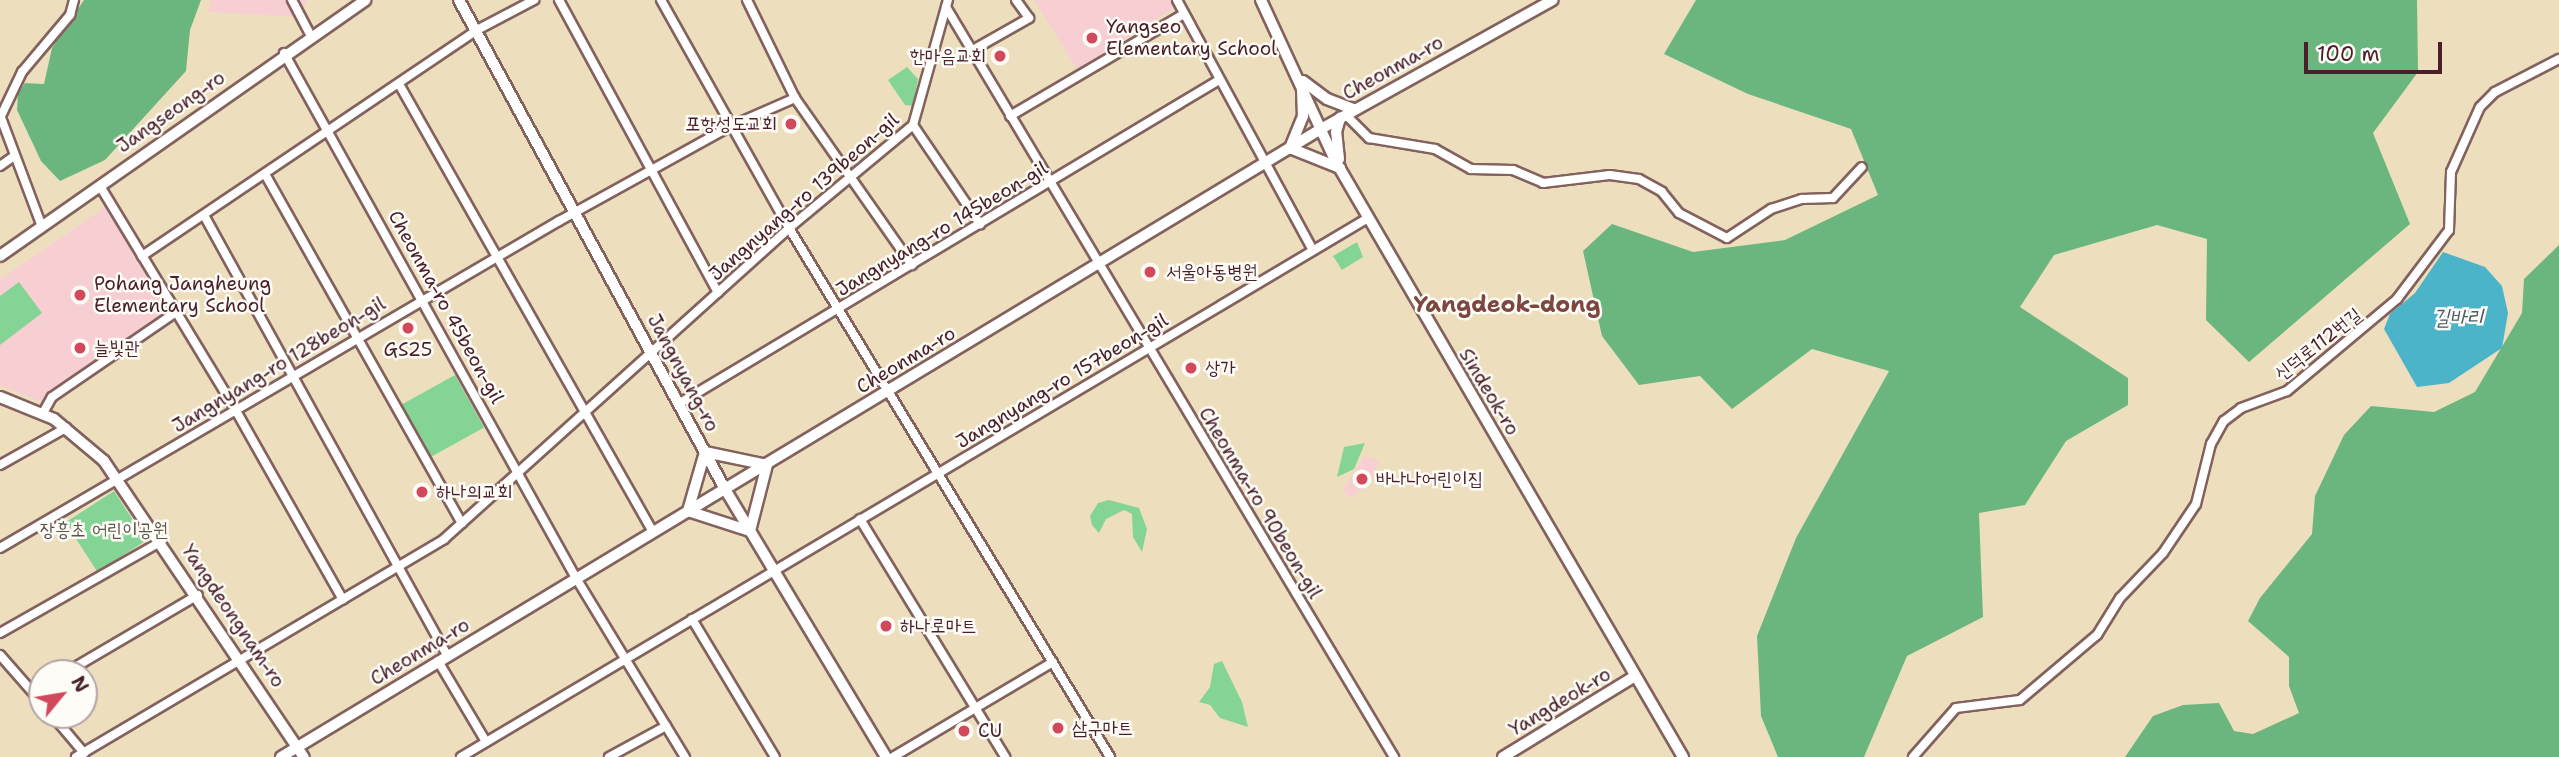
<!DOCTYPE html>
<html>
<head>
<meta charset="utf-8">
<style>
	body { margin:0 }
	#map { position:relative; width:2559px; height:757px; overflow:hidden; background:#eddfbe; font-family:"Shantell Sans","Poor Story",sans-serif }
	div>[style] { position:absolute }
	.built>* { inset:0; background:#f7cfd3 }
	.green>* { inset:0; background:#84d595; transform-origin:0 0 }
	.forest>* { inset:0; background:#6bb67e }
	.water>* { inset:0; background:#4bb4c9 }
	.roads { filter:drop-shadow(2px 0 #83625e) drop-shadow(-2px 0 #83625e) drop-shadow(0 2px #83625e) drop-shadow(0 -2px #83625e) }
	.street>* { height:8px; margin:-4px; padding:0 4px; transform-origin:4px; border-radius:4px; background:#fff }
	.secondary>* { height:10px; margin:-5px; padding:0 5px; transform-origin:5px; border-radius:5px; background:#fff }
	.dots>* { width:19px; height:19px; translate:-50% -50%; box-sizing:border-box; border:4px solid #fdfcf7; border-radius:50% }
	span { translate:-50% -50%; white-space:nowrap; text-align:center; line-height:1.15; -webkit-text-stroke:5px #fdfcf7; paint-order:stroke }
	.poi-label { font-size:19px; color:#4a1f2b }
	.left { translate:0 -50%; text-align:left }
	.right { translate:-100% -50%; text-align:right }
	.street-label { font-size:19px; color:#4a1f2b }
	.park-label { font-size:19px; color:#5b564b }
	.water-label { font-size:21px; color:#4a5b6a; font-style:italic }
	.quarter-label { font-size:23px; color:#7d4740; font-weight:700 }
	.north { position:absolute; left:28px; top:659px; width:70px; height:70px; box-sizing:border-box; background:#fdfcf7; border:2px solid #b5a4a5; border-radius:50%; rotate:60deg; font-size:19px; font-weight:700; line-height:28px; text-align:center; color:#4a1f2b }
	.north::after { content:''; display:block; margin:auto; width:24px; height:32px; background:#d1495b; clip-path:polygon(50% 0,100% 100%,50% 72%,0 100%) }
	.scale { position:absolute; left:2304px; top:42px; width:138px; height:32px; box-sizing:border-box; border:4px solid #4a1f2b; border-top:0; padding-left:9px; font-size:21px; line-height:24px; white-space:nowrap; color:#4a1f2b; -webkit-text-stroke:5px #fdfcf7; paint-order:stroke }
</style>
</head>
<body>
<div id="map">
	<div class="built">
		<div style="clip-path:polygon(211px 0,307px 0,300px 17px,208px 12px)"></div>
		<div style="clip-path:polygon(1034px 0,1173px 0,1177px 7px,1077px 69px)"></div>
		<div style="clip-path:polygon(105px 207px,169px 310px,42px 402px,0 385px,0 280px)"></div>
		<div style="clip-path:polygon(1365px 456px,1379px 461px,1370px 485px,1349px 498px,1343px 490px)"></div>
	</div>
	<div class="green">
		<div style="clip-path:polygon(907px 67px,918px 79px,913px 106px,905px 105px,888px 80px)"></div>
		<div style="clip-path:polygon(1357px 242px,1363px 257px,1342px 270px,1333px 256px)"></div>
		<div style="clip-path:polygon(19px 282px,42px 313px,0 345px,0 296px)"></div>
		<div style="left:455px;top:375px;width:60px;height:61px;rotate:61deg"></div>
		<div style="clip-path:polygon(1365px 443px,1354px 469px,1337px 477px,1344px 447px)"></div>
		<div style="left:114px;top:491px;width:59px;height:58px;rotate:57deg"></div>
		<div style="clip-path:polygon(1109px 500px,1139px 508px,1147px 529px,1142px 552px,1133px 537px,1132px 514px,1124px 510px,1106px 519px,1099px 533px,1092px 525px,1090px 516px,1098px 503px)"></div>
		<div style="clip-path:polygon(1222px 661px,1242px 702px,1248px 727px,1220px 718px,1210px 705px,1199px 702px,1210px 687px,1214px 664px)"></div>
	</div>
	<div class="forest">
		<div style="clip-path:polygon(84px 0,201px 0,190px 30px,186px 71px,105px 160px,60px 181px,41px 161px,17px 110px,18px 94px,25px 83px,44px 84px,52px 48px)"></div>
		<div style="clip-path:polygon(1696px 0,2417px 0,2418px 72px,2373px 133px,2410px 224px,2249px 362px,2206px 320px,2207px 239px,2157px 225px,2054px 255px,2020px 307px,2128px 378px,2128px 405px,2066px 441px,2025px 505px,1979px 513px,1983px 617px,1907px 656px,1864px 757px,1778px 757px,1761px 716px,1757px 636px,1796px 538px,1889px 371px,1812px 349px,1732px 409px,1700px 376px,1639px 385px,1602px 336px,1583px 251px,1612px 224px,1693px 252px,1785px 240px,1878px 195px,1851px 129px,1748px 94px,1664px 54px)"></div>
		<div style="clip-path:polygon(2559px 245px,2559px 757px,2125px 757px,2153px 716px,2183px 705px,2219px 703px,2234px 731px,2253px 734px,2299px 713px,2289px 686px,2289px 657px,2248px 621px,2260px 598px,2312px 534px,2315px 496px,2344px 435px,2371px 406px,2434px 412px,2475px 392px,2522px 313px,2524px 279px)"></div>
	</div>
	<div class="water">
		<div style="clip-path:polygon(2443px 252px,2485px 267px,2502px 286px,2508px 313px,2502px 348px,2449px 383px,2417px 387px,2384px 329px,2390px 314px,2415px 293px)"></div>
	</div>
	<div class="roads">
		<div class="street">
			<div style="left:292px;top:0;width:41px;rotate:62.2deg"></div>
			<div style="left:559px;top:0;width:333px;rotate:61.5deg"></div>
			<div style="left:661px;top:0;width:261px;rotate:60.7deg"></div>
			<div style="left:789px;top:228px;width:619px;rotate:58.75deg"></div>
			<div style="left:747px;top:0;width:109px;rotate:63.9deg"></div>
			<div style="left:795px;top:98px;width:204px;rotate:55deg"></div>
			<div style="left:1177px;top:0;width:285px;rotate:61.5deg"></div>
			<div style="left:946px;top:7px;width:874px;rotate:59.15deg"></div>
			<div style="left:971px;top:51px;width:67px;rotate:-29.6deg"></div>
			<div style="left:1029px;top:18px;width:22px;rotate:-126deg"></div>
			<div style="left:284px;top:53px;width:601px;rotate:60.92deg"></div>
			<div style="left:576px;top:578px;width:210px;rotate:58.7deg"></div>
			<div style="left:399px;top:84px;width:515px;rotate:60.45deg"></div>
			<div style="left:0;top:115px;width:120px;rotate:69.4deg"></div>
			<div style="left:1346px;top:115px;width:33px;rotate:45deg"></div>
			<div style="left:1369px;top:138px;width:67px;rotate:9.5deg"></div>
			<div style="left:1435px;top:149px;width:41px;rotate:29.1deg"></div>
			<div style="left:1471px;top:169px;width:42px;rotate:1.4deg"></div>
			<div style="left:1513px;top:170px;width:33px;rotate:23deg"></div>
			<div style="left:1543px;top:183px;width:67px;rotate:-6.8deg"></div>
			<div style="left:1610px;top:175px;width:29px;rotate:8deg"></div>
			<div style="left:1639px;top:179px;width:26px;rotate:29deg"></div>
			<div style="left:1662px;top:192px;width:27px;rotate:51deg"></div>
			<div style="left:1679px;top:213px;width:54px;rotate:27.5deg"></div>
			<div style="left:1727px;top:238px;width:53px;rotate:-33.4deg"></div>
			<div style="left:1771px;top:209px;width:33px;rotate:-18deg"></div>
			<div style="left:1802px;top:199px;width:31px;rotate:-2deg"></div>
			<div style="left:1833px;top:198px;width:42px;rotate:-46.9deg"></div>
			<div style="left:1px;top:116px;width:49px;rotate:-64.5deg"></div>
			<div style="left:22px;top:72px;width:75px;rotate:-49.9deg"></div>
			<div style="left:70px;top:15px;width:16px;rotate:-75deg"></div>
			<div style="left:1010px;top:116px;width:202px;rotate:-30.4deg"></div>
			<div style="left:913px;top:125px;width:120px;rotate:55.9deg"></div>
			<div style="left:0;top:166px;width:16px;rotate:-35deg"></div>
			<div style="left:265px;top:174px;width:401px;rotate:60.6deg"></div>
			<div style="left:100px;top:186px;width:261px;rotate:58.8deg"></div>
			<div style="left:235px;top:409px;width:219px;rotate:60.5deg"></div>
			<div style="left:205px;top:217px;width:500px;rotate:61.08deg"></div>
			<div style="left:142px;top:256px;width:402px;rotate:-34deg"></div>
			<div style="left:475px;top:31px;width:67px;rotate:-27.7deg"></div>
			<div style="left:680px;top:403px;width:628px;rotate:-30.93deg"></div>
			<div style="left:43px;top:413px;width:18px;rotate:-61deg"></div>
			<div style="left:52px;top:397px;width:150px;rotate:-34.4deg"></div>
			<div style="left:0;top:465px;width:76px;rotate:-29.3deg"></div>
			<div style="left:860px;top:519px;width:279px;rotate:58.6deg"></div>
			<div style="left:0;top:548px;width:648px;rotate:-30.33deg"></div>
			<div style="left:559px;top:221px;width:196px;rotate:-28.9deg"></div>
			<div style="left:731px;top:126px;width:70px;rotate:-23.6deg"></div>
			<div style="left:692px;top:619px;width:161px;rotate:59deg"></div>
			<div style="left:0;top:633px;width:186px;rotate:-29.6deg"></div>
			<div style="left:0;top:655px;width:64px;rotate:48.8deg"></div>
			<div style="left:438px;top:661px;width:94px;rotate:59.3deg"></div>
			<div style="left:65px;top:673px;width:154px;rotate:-30.4deg"></div>
			<div style="left:52px;top:715px;width:50px;rotate:49.9deg"></div>
			<div style="left:76px;top:757px;width:428px;rotate:-30.6deg"></div>
			<div style="left:444px;top:539px;width:464px;rotate:-42deg"></div>
			<div style="left:789px;top:228px;width:161px;rotate:-39.7deg"></div>
			<div style="left:913px;top:125px;width:130px;rotate:-74.4deg"></div>
			<div style="left:461px;top:757px;width:1055px;rotate:-30.72deg"></div>
			<div style="left:609px;top:757px;width:65px;rotate:-28.5deg"></div>
			<div style="left:893px;top:757px;width:186px;rotate:-30.7deg"></div>
			<div style="left:1913px;top:757px;width:65px;rotate:-48.7deg"></div>
			<div style="left:1956px;top:708px;width:64px;rotate:-7.1deg"></div>
			<div style="left:2020px;top:700px;width:101px;rotate:-40.2deg"></div>
			<div style="left:2097px;top:635px;width:44px;rotate:-58.1deg"></div>
			<div style="left:2120px;top:598px;width:62px;rotate:-46.3deg"></div>
			<div style="left:2163px;top:553px;width:59px;rotate:-56deg"></div>
			<div style="left:2196px;top:504px;width:62px;rotate:-76deg"></div>
			<div style="left:2211px;top:444px;width:26px;rotate:-61deg"></div>
			<div style="left:2224px;top:421px;width:21px;rotate:-37deg"></div>
			<div style="left:2241px;top:408px;width:49px;rotate:-20.3deg"></div>
			<div style="left:2287px;top:391px;width:143px;rotate:-39.9deg"></div>
			<div style="left:2397px;top:299px;width:86px;rotate:-53deg"></div>
			<div style="left:2449px;top:230px;width:58px;rotate:-88deg"></div>
			<div style="left:2451px;top:172px;width:71px;rotate:-66deg"></div>
			<div style="left:2480px;top:107px;width:21px;rotate:-45deg"></div>
			<div style="left:2495px;top:92px;width:72px;rotate:-27.3deg"></div>
		</div>
		<div class="secondary">
			<div style="left:459px;top:0;width:557px;rotate:61.46deg"></div>
			<div style="left:725px;top:489px;width:313px;rotate:59deg"></div>
			<div style="left:1261px;top:0;width:179px;rotate:65.2deg"></div>
			<div style="left:1336px;top:162px;width:689px;rotate:59.75deg"></div>
			<div style="left:1303px;top:81px;width:30px;rotate:37deg"></div>
			<div style="left:1327px;top:99px;width:30px;rotate:21deg"></div>
			<div style="left:1302px;top:89px;width:27px;rotate:88deg"></div>
			<div style="left:1303px;top:116px;width:35px;rotate:112deg"></div>
			<div style="left:1290px;top:148px;width:54px;rotate:21.8deg"></div>
			<div style="left:1339px;top:159px;width:27px;rotate:-96deg"></div>
			<div style="left:1336px;top:132px;width:15px;rotate:-74deg"></div>
			<div style="left:0;top:256px;width:446px;rotate:-35deg"></div>
			<div style="left:0;top:397px;width:58px;rotate:22.2deg"></div>
			<div style="left:54px;top:419px;width:65px;rotate:40deg"></div>
			<div style="left:104px;top:461px;width:357px;rotate:56deg"></div>
			<div style="left:705px;top:452px;width:63px;rotate:11.8deg"></div>
			<div style="left:688px;top:511px;width:65px;rotate:17.9deg"></div>
			<div style="left:688px;top:511px;width:61px;rotate:-73.9deg"></div>
			<div style="left:750px;top:531px;width:68px;rotate:-75.6deg"></div>
			<div style="left:281px;top:757px;width:1215px;rotate:-31.13deg"></div>
			<div style="left:1321px;top:129px;width:265px;rotate:-29.1deg"></div>
			<div style="left:1503px;top:757px;width:155px;rotate:-31.5deg"></div>
		</div>
	</div>
	<div class="dots">
		<div style="left:1092px;top:38px;background:#d1495b"></div>
		<div style="left:1000px;top:56px;background:#d1495b"></div>
		<div style="left:791px;top:124px;background:#d1495b"></div>
		<div style="left:1150px;top:272px;background:#d1495b"></div>
		<div style="left:80px;top:295px;background:#d1495b"></div>
		<div style="left:408px;top:328px;background:#d1495b"></div>
		<div style="left:80px;top:348px;background:#d1495b"></div>
		<div style="left:1191px;top:368px;background:#d1495b"></div>
		<div style="left:1362px;top:479px;background:#d1495b"></div>
		<div style="left:422px;top:492px;background:#d1495b"></div>
		<div style="left:886px;top:626px;background:#d1495b"></div>
		<div style="left:1058px;top:728px;background:#d1495b"></div>
		<div style="left:964px;top:731px;background:#d1495b"></div>
	</div>
	<div class="poi-label">
		<span class="left" style="left:1106px;top:38px">Yangseo<br>Elementary School</span>
		<span class="right" style="left:986px;top:56px">한마음교회</span>
		<span class="right" style="left:777px;top:124px">포항성도교회</span>
		<span class="left" style="left:1166px;top:272px">서울아동병원</span>
		<span class="left" style="left:94px;top:295px">Pohang Jangheung<br>Elementary School</span>
		<span class="left" style="left:94px;top:348px">늘빛관</span>
		<span style="left:408px;top:350px">GS25</span>
		<span class="left" style="left:1205px;top:368px">상가</span>
		<span class="left" style="left:1376px;top:479px">바나나어린이집</span>
		<span class="left" style="left:436px;top:492px">하나의교회</span>
		<span class="left" style="left:900px;top:626px">하나로마트</span>
		<span class="left" style="left:1072px;top:728px">삼구마트</span>
		<span class="left" style="left:978px;top:731px">CU</span>
	</div>
	<div class="street-label">
		<span style="left:1393px;top:68px;rotate:-29deg">Cheonma-ro</span>
		<span style="left:171px;top:112px;rotate:-35deg">Jangseong-ro</span>
		<span style="left:804px;top:197px;rotate:-41deg">Jangnyang-ro 139beon-gil</span>
		<span style="left:942px;top:229px;rotate:-31deg">Jangnyang-ro 145beon-gil</span>
		<span style="left:446px;top:307px;rotate:61deg">Cheonma-ro 45beon-gil</span>
		<span style="left:2318px;top:344px;rotate:-38deg">신덕로112번길</span>
		<span style="left:906px;top:360px;rotate:-31deg">Cheonma-ro</span>
		<span style="left:279px;top:365px;rotate:-31deg">Jangnyang-ro 128beon-gil</span>
		<span style="left:683px;top:373px;rotate:62deg">Jangnyang-ro</span>
		<span style="left:1062px;top:381px;rotate:-31deg">Jangnyang-ro 157beon-gil</span>
		<span style="left:1489px;top:392px;rotate:59deg">Sindeok-ro</span>
		<span style="left:1260px;top:503px;rotate:59deg">Cheonma-ro 90beon-gil</span>
		<span style="left:233px;top:616px;rotate:56deg">Yangdeongnam-ro</span>
		<span style="left:420px;top:652px;rotate:-31deg">Cheonma-ro</span>
		<span style="left:1560px;top:702px;rotate:-31deg">Yangdeok-ro</span>
	</div>
	<div class="park-label">
		<span style="left:104px;top:530px">장흥초 어린이공원</span>
	</div>
	<div class="water-label">
		<span style="left:2458px;top:317px">길바리</span>
	</div>
	<div class="quarter-label">
		<span style="left:1507px;top:304px">Yangdeok-dong</span>
	</div>
	<div class="north">N</div>
	<div class="scale">100 m</div>
</div>
</body>
</html>
